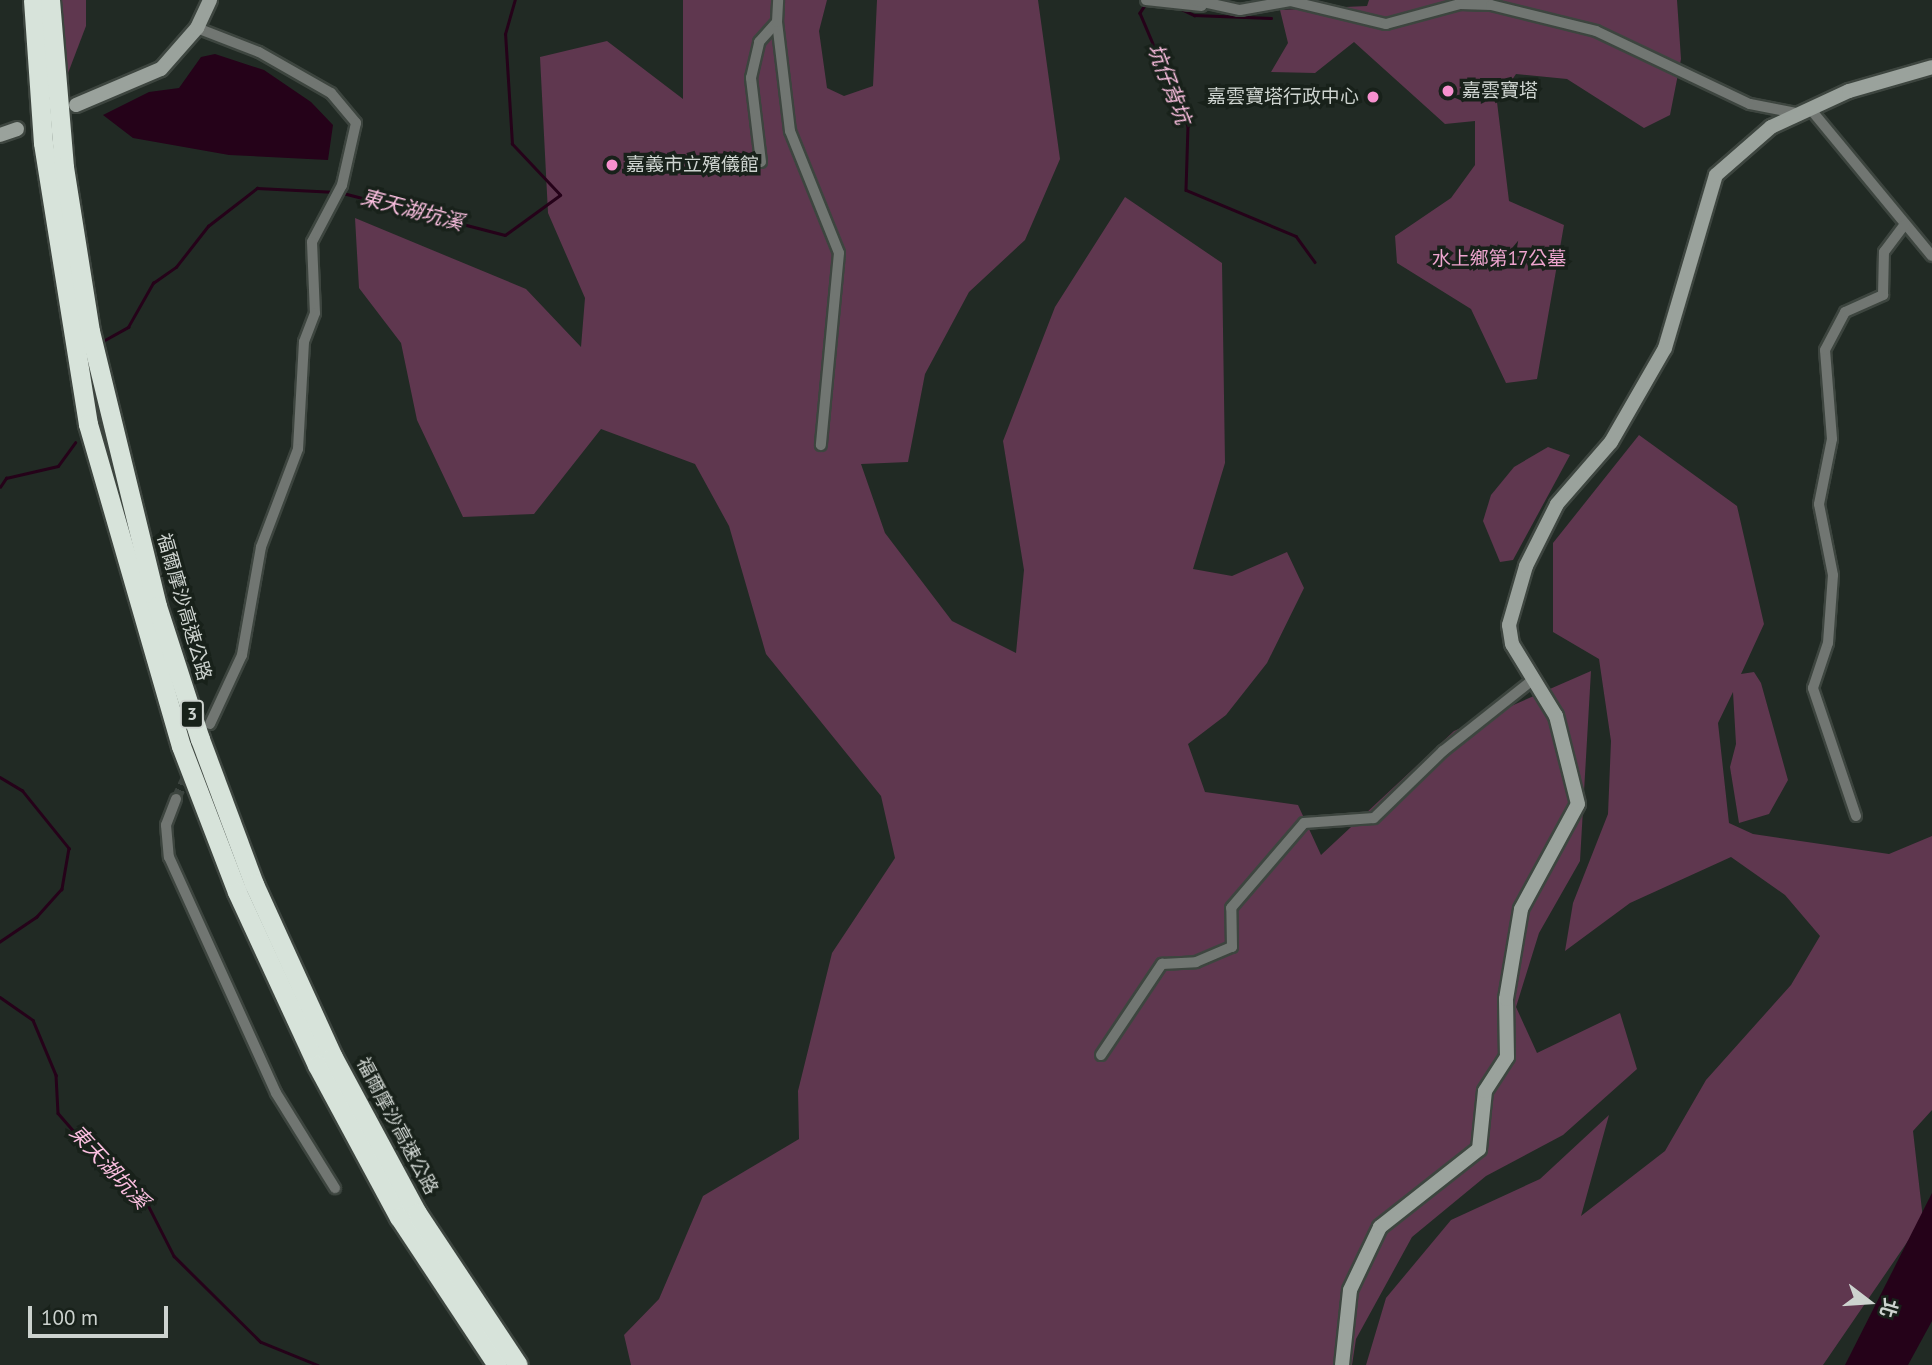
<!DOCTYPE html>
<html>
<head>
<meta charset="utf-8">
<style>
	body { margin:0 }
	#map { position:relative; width:1932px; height:1365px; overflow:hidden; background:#212a24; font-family:"PT Sans","Noto Sans TC",sans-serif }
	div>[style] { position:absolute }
	.green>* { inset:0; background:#5f374f }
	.water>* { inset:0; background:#250219 }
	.stream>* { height:2.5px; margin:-1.25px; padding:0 1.25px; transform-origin:1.25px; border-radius:1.25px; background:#250219 }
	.street-tunnel>* { height:10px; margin-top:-5px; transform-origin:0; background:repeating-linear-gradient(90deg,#3b433e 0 10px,transparent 0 15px) }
	.roads { filter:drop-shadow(2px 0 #3d453f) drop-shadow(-2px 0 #3d453f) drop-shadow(0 2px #3d453f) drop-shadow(0 -2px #3d453f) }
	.street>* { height:10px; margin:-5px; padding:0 5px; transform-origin:5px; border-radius:5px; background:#717672 }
	.secondary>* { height:14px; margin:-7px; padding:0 7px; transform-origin:7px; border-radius:7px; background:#9aa29c }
	.highway>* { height:19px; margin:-9.5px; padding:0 9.5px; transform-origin:9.5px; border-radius:9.5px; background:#d7e3da }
	.dots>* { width:19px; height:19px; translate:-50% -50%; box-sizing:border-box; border:4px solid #18211a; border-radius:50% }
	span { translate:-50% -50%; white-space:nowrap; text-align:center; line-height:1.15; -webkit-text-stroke:7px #18211a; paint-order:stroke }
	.shield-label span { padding:2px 5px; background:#18211a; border:2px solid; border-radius:5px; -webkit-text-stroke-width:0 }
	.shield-label { font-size:18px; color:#cdd3cf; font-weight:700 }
	.poi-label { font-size:19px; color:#cdd3cf }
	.left { translate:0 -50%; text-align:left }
	.right { translate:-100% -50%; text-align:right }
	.park-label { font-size:19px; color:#eea5cf }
	.street-label { font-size:19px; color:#cdd3cf }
	.water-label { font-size:21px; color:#fbbfe0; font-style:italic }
	.north { position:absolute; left:1834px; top:1267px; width:70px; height:70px; -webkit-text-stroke:5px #18211a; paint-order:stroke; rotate:107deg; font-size:19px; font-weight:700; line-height:28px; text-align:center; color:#cdd3cf }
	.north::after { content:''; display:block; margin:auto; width:24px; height:32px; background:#cdd3cf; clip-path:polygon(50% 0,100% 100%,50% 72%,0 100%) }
	.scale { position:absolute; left:28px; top:1306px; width:140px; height:32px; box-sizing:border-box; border:4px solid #cdd3cf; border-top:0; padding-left:9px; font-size:21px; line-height:24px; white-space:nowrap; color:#cdd3cf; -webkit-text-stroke:5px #18211a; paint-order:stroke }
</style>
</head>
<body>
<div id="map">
	<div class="green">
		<div style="clip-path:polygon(61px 0,86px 0,86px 26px,65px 81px)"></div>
		<div style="clip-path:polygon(683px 0,827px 0,819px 31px,827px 88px,844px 96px,873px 86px,877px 0,1038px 0,1060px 159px,1025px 240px,969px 292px,925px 374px,908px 462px,861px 464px,885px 533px,952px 621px,1016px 653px,1024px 570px,1003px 441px,1055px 307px,1125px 197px,1222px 263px,1225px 463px,1193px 569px,1232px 576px,1287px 552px,1304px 588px,1267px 663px,1226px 715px,1188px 744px,1205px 792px,1298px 805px,1321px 855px,1454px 731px,1591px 671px,1580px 861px,1539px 933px,1516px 1007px,1537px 1053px,1620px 1013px,1637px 1069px,1563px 1135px,1486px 1176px,1412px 1237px,1356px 1339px,1352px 1365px,631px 1365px,624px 1335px,659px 1299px,703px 1196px,799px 1139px,798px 1091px,832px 953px,895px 858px,881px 796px,766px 654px,729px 526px,695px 464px,601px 429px,534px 514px,463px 517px,417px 420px,401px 343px,359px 288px,355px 218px,526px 289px,581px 347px,585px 298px,548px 213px,540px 57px,607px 41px,683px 99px)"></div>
		<div style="clip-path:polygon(1369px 0,1677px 0,1681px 59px,1670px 115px,1644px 128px,1567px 79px,1516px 74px,1497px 102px,1509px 201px,1564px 225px,1537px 379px,1506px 383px,1471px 309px,1397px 263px,1395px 236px,1451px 198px,1475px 165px,1475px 121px,1445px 124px,1354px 42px,1315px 73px,1271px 72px,1288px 43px,1280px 10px,1367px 6px)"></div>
		<div style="clip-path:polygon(1639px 435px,1737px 506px,1764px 624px,1741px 674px,1754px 672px,1761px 683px,1788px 780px,1769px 814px,1739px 823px,1730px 767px,1736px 744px,1733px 692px,1718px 723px,1729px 823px,1753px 834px,1889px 854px,1932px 836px,1932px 1110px,1913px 1131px,1923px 1219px,1823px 1365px,1366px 1365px,1386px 1298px,1451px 1220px,1540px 1179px,1609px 1115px,1581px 1216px,1665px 1151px,1706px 1080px,1791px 985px,1820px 936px,1785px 895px,1731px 857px,1630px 903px,1565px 951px,1573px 903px,1608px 814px,1611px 741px,1599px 659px,1553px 632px,1553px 543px)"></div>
		<div style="clip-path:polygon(1548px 447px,1570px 455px,1513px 560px,1500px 562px,1483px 521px,1491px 495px,1514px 467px)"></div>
	</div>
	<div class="water">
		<div style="clip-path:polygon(215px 54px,264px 70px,311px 102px,333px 125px,328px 160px,229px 155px,133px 138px,103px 115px,149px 92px,179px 88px,201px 57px)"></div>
		<div style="clip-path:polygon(1932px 1193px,1932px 1321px,1908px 1365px,1845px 1365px)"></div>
	</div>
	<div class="stream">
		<div style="left:1146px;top:4px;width:11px;rotate:124deg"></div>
		<div style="left:1140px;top:13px;width:123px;rotate:67deg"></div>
		<div style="left:1188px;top:126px;width:64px;rotate:91.8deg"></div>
		<div style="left:1186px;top:190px;width:119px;rotate:22.7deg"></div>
		<div style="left:1296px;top:236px;width:32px;rotate:54deg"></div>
		<div style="left:1179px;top:8px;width:17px;rotate:25deg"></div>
		<div style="left:1194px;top:15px;width:77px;rotate:2.2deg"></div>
		<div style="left:343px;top:193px;width:167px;rotate:14.5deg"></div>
		<div style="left:505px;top:235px;width:68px;rotate:-36deg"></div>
		<div style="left:560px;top:195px;width:70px;rotate:-133.3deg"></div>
		<div style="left:512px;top:144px;width:110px;rotate:-93.6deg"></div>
		<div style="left:505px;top:34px;width:35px;rotate:-74deg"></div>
		<div style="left:103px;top:341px;width:29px;rotate:-29deg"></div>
		<div style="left:128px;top:327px;width:51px;rotate:-60.4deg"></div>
		<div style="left:153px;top:283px;width:28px;rotate:-35deg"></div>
		<div style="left:176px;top:267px;width:52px;rotate:-52deg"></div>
		<div style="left:208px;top:226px;width:62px;rotate:-37.8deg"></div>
		<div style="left:257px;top:188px;width:79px;rotate:2.9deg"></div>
		<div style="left:0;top:487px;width:11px;rotate:-56deg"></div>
		<div style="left:6px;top:478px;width:53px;rotate:-13deg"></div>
		<div style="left:58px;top:466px;width:29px;rotate:-54deg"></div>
		<div style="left:0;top:777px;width:26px;rotate:31deg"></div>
		<div style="left:22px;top:790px;width:75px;rotate:51deg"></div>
		<div style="left:69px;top:848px;width:42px;rotate:99.7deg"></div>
		<div style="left:62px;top:889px;width:38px;rotate:132deg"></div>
		<div style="left:37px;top:917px;width:45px;rotate:146deg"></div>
		<div style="left:0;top:997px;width:40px;rotate:34.9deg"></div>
		<div style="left:33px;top:1020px;width:60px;rotate:67.3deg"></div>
		<div style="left:56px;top:1075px;width:38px;rotate:87deg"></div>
		<div style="left:58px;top:1113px;width:73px;rotate:48.9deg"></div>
		<div style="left:106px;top:1168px;width:50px;rotate:38.5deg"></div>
		<div style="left:145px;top:1199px;width:64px;rotate:63deg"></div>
		<div style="left:174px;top:1256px;width:122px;rotate:44.7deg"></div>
		<div style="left:261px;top:1342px;width:61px;rotate:22deg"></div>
	</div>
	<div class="street-tunnel">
		<div style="left:176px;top:799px;width:62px;rotate:-65.1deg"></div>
	</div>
	<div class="roads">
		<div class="street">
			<div style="left:1146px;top:0;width:56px;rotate:6.1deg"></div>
			<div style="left:1194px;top:0;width:47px;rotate:12.3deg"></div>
			<div style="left:1240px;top:10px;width:51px;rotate:-10.2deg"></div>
			<div style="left:1290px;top:1px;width:99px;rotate:13.5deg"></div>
			<div style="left:1386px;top:24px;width:77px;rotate:-15.1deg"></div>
			<div style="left:1460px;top:4px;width:31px;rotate:2deg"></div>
			<div style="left:1491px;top:5px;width:108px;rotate:13.9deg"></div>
			<div style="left:1596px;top:31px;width:170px;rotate:25.4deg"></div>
			<div style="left:1750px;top:104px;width:52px;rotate:11.1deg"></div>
			<div style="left:777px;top:22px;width:110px;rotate:83.2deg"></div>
			<div style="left:790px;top:131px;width:131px;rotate:68.1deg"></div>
			<div style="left:839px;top:253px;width:193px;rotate:95.4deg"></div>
			<div style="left:197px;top:28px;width:66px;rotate:21.2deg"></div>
			<div style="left:259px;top:52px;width:83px;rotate:29.7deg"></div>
			<div style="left:331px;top:93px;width:39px;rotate:50deg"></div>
			<div style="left:356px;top:123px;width:64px;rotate:102.7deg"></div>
			<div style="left:342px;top:185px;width:64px;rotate:117.8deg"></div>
			<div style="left:312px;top:242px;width:71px;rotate:87.6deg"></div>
			<div style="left:315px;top:313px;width:31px;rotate:111deg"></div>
			<div style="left:304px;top:342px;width:107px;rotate:93.2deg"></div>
			<div style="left:298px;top:449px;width:105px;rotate:110.7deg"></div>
			<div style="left:261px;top:547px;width:110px;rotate:100deg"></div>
			<div style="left:242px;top:655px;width:76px;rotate:114.9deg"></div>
			<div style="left:1812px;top:111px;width:188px;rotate:50.4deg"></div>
			<div style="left:761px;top:162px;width:85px;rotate:-96.8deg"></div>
			<div style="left:751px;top:78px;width:37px;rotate:-77deg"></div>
			<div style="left:759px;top:42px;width:27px;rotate:-48deg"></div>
			<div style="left:777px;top:22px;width:22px;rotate:-87deg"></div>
			<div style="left:176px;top:799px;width:28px;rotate:111deg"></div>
			<div style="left:166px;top:825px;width:32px;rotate:85deg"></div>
			<div style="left:169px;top:857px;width:259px;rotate:65.6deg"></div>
			<div style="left:276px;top:1093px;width:112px;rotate:58.2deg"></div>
			<div style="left:1856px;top:816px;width:135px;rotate:-108.6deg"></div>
			<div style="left:1813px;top:688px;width:47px;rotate:-71.6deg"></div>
			<div style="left:1828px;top:643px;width:68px;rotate:-85.8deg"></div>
			<div style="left:1833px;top:575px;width:72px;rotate:-101.2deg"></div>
			<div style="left:1819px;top:504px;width:66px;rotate:-78.7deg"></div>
			<div style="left:1832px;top:439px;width:89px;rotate:-94.5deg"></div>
			<div style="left:1825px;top:350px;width:43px;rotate:-62.2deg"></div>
			<div style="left:1845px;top:312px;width:42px;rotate:-24.1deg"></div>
			<div style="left:1883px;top:295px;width:43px;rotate:-88.7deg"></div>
			<div style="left:1884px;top:252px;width:34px;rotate:-53deg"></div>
			<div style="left:1101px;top:1055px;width:110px;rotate:-56.2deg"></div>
			<div style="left:1162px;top:964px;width:34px;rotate:-3deg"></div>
			<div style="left:1196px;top:962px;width:39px;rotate:-23deg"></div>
			<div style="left:1232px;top:947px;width:39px;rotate:-91deg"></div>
			<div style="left:1231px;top:908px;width:112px;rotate:-49.3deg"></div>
			<div style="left:1304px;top:823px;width:70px;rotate:-4.1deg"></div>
			<div style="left:1374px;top:818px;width:96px;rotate:-44.2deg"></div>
			<div style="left:1443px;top:751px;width:111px;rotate:-38.4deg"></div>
		</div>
		<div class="secondary">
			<div style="left:76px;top:105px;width:92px;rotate:-23deg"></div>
			<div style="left:161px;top:69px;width:55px;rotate:-48.7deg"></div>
			<div style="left:197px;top:28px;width:31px;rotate:-65deg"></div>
			<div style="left:0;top:135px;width:18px;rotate:-19deg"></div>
			<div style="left:1342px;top:1365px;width:75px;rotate:-83.9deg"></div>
			<div style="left:1350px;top:1290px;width:70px;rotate:-64.5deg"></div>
			<div style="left:1380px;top:1227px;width:126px;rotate:-38.2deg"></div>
			<div style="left:1479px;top:1149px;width:58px;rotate:-84.1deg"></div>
			<div style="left:1485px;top:1091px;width:40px;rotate:-57.1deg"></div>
			<div style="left:1507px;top:1057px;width:58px;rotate:-91deg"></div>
			<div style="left:1506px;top:999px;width:91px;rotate:-80.5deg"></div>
			<div style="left:1521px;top:909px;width:119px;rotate:-61.5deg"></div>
			<div style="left:1578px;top:804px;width:91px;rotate:-104deg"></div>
			<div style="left:1556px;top:716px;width:84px;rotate:-121.4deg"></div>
			<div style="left:1512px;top:644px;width:19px;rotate:-99deg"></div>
			<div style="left:1509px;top:625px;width:61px;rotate:-73.9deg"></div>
			<div style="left:1526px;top:566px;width:69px;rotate:-63.4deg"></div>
			<div style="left:1557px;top:504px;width:82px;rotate:-48.9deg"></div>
			<div style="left:1611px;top:442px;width:108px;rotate:-60.1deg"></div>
			<div style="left:1665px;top:348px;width:180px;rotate:-73.6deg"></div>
			<div style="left:1716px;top:175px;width:73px;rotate:-41.1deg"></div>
			<div style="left:1771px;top:127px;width:86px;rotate:-24.8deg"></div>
			<div style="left:1849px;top:91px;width:86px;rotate:-16.1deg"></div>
		</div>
		<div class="highway">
			<div style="left:33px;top:0;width:143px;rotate:86deg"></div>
			<div style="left:43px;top:143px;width:285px;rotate:80.9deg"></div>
			<div style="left:88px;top:424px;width:335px;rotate:73.9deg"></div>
			<div style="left:181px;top:746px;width:156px;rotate:69deg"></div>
			<div style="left:237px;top:892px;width:191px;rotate:65.2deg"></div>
			<div style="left:317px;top:1065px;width:173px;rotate:61.7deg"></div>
			<div style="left:399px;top:1217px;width:178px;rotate:56.5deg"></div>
			<div style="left:50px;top:0;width:168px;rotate:85.2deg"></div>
			<div style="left:64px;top:167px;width:166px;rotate:81deg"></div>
			<div style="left:90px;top:331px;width:283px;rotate:76.3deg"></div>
			<div style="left:157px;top:606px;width:140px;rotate:72.1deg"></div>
			<div style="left:200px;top:739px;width:155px;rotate:69.6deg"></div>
			<div style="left:254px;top:884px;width:190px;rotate:65.5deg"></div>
			<div style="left:333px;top:1057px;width:177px;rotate:61.7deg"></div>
			<div style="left:417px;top:1213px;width:182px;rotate:56.4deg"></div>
		</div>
	</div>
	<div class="dots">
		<div style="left:1448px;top:91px;background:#f790ce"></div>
		<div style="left:1373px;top:97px;background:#f790ce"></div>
		<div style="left:612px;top:165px;background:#f790ce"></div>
	</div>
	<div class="shield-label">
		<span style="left:192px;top:714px">3</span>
	</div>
	<div class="poi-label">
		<span class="left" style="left:1462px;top:91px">嘉雲寶塔</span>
		<span class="right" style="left:1359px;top:97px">嘉雲寶塔行政中心</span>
		<span class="left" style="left:626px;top:165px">嘉義市立殯儀館</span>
	</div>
	<div class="park-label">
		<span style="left:1499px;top:259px">水上鄉第17公墓</span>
	</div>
	<div class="street-label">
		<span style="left:184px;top:607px;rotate:74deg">福爾摩沙高速公路</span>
		<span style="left:397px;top:1126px;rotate:62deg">福爾摩沙高速公路</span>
	</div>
	<div class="water-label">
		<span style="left:1169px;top:84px;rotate:69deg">坑仔背坑</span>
		<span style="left:412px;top:210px;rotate:15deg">東天湖坑溪</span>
		<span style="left:109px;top:1167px;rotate:47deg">東天湖坑溪</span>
	</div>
	<div class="north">北</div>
	<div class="scale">100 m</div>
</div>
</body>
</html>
